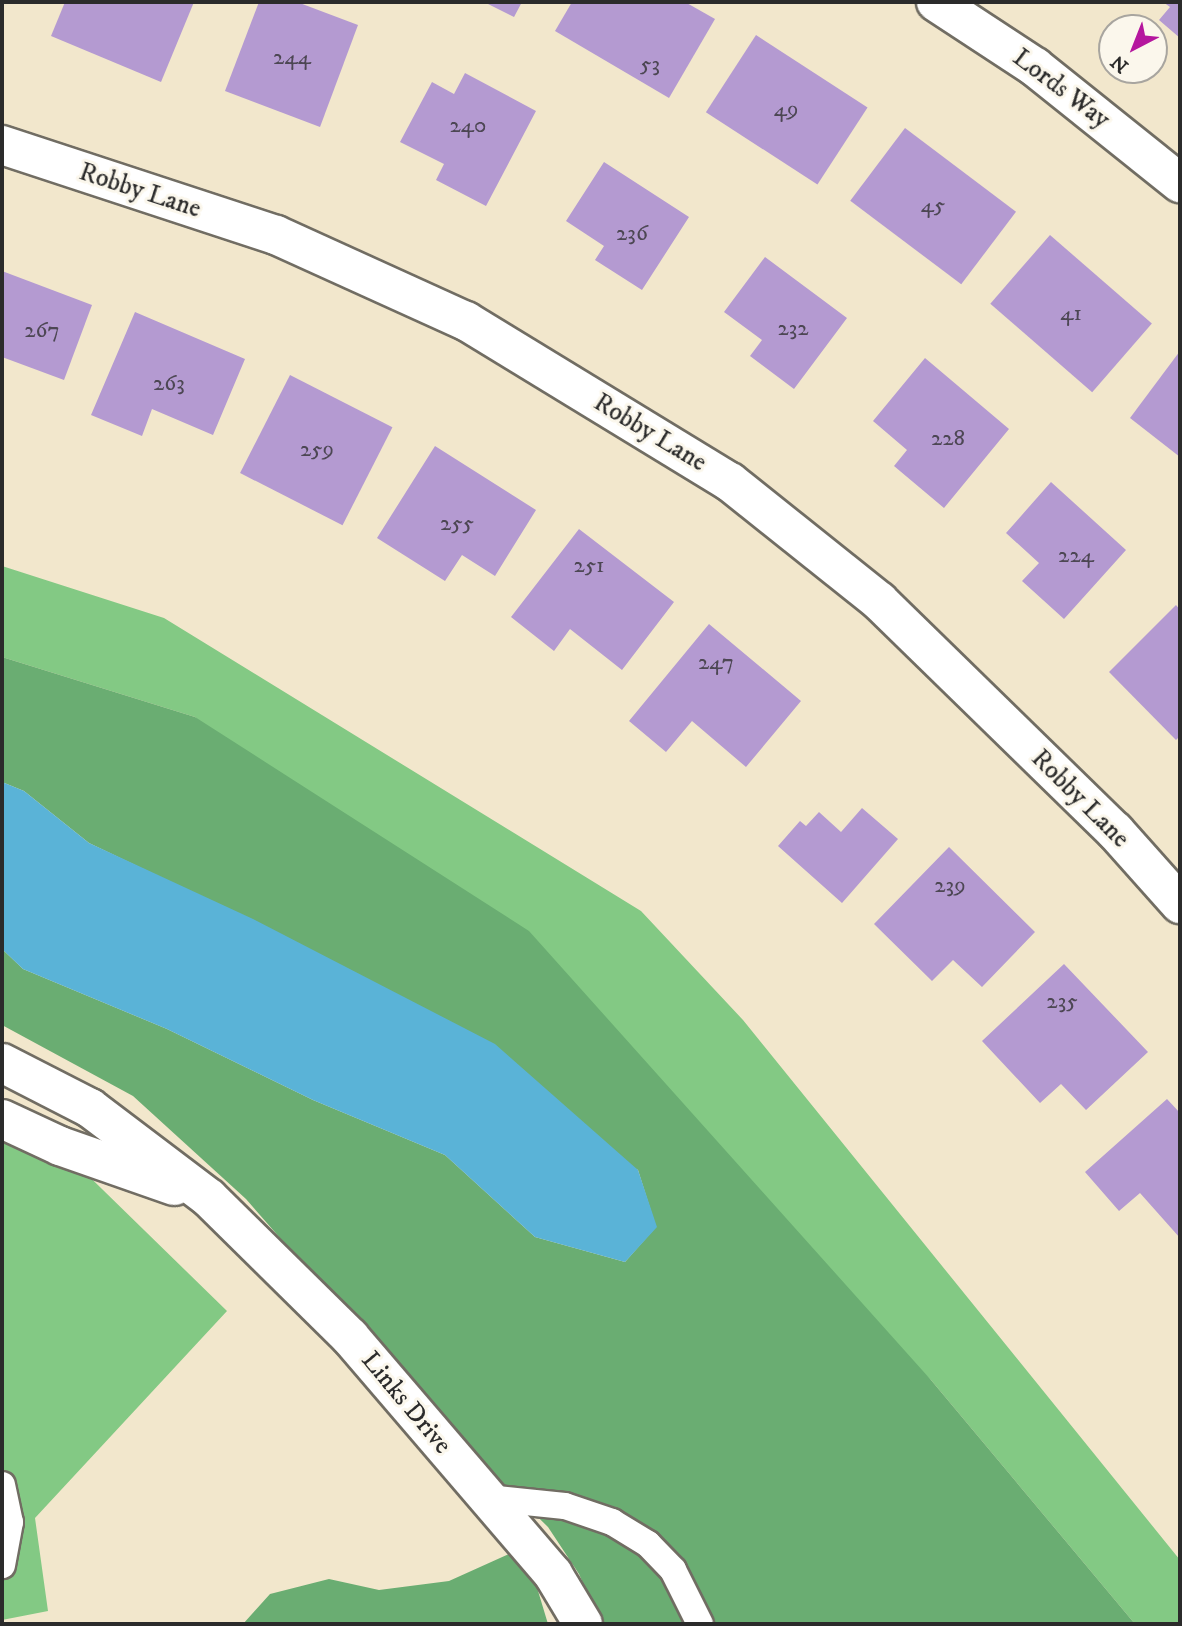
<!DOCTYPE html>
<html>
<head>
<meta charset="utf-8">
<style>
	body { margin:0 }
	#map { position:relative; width:1182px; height:1626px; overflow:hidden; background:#f2e7cc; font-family:"IM FELL DW Pica",serif }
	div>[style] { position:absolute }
	.green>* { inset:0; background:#83c984 }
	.forest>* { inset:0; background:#6aad72 }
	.water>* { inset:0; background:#5ab3d7 }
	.building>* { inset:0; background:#b49ad1; transform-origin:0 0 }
	.roads { filter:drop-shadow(2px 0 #716d63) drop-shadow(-2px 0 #716d63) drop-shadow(0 2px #716d63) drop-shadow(0 -2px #716d63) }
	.service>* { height:26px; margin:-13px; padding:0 13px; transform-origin:13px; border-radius:13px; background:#fff }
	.minor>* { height:38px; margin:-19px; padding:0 19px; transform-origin:19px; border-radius:19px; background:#fff }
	span { translate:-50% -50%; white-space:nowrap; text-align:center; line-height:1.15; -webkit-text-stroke:6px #fbf7ec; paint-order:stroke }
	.number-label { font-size:23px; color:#4d4754 }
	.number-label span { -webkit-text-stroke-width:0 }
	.street-label { font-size:26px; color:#2b2b2b }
	.frame { position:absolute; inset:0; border:4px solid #2b2b2b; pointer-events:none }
	.north { position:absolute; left:1098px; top:14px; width:70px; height:70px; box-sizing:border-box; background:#fbf7ec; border:2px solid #a8a59f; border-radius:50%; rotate:222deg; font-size:19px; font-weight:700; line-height:28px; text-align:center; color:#2b2b2b }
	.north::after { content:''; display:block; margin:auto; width:24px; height:32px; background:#b5179e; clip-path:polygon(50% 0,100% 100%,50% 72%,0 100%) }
</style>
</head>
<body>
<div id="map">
	<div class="green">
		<div style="clip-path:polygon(2px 566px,164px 618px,641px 911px,743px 1020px,1180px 1560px,1180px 1624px,1135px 1624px,931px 1380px,195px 717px,2px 657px)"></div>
		<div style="clip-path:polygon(2px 1120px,61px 1149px,227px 1311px,35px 1518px,48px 1611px,2px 1620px)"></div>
	</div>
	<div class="forest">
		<div style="clip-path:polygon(2px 657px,195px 717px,529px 931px,931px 1380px,1135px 1624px,601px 1624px,579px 1574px,548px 1527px,440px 1421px,246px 1199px,133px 1096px,2px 1025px,2px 949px,23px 969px,167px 1029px,313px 1100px,445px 1155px,535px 1237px,625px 1262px,656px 1227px,638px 1170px,158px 876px,89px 843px,24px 791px,2px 782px)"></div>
		<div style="clip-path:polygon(511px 1553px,532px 1571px,548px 1624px,243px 1624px,270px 1594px,329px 1579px,379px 1590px,449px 1581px)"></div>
	</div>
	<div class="water">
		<div style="clip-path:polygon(2px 782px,24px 791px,89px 843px,253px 919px,495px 1044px,638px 1170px,657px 1227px,625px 1262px,535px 1237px,445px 1155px,313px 1100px,167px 1029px,23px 969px,2px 949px)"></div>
	</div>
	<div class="building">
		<div style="clip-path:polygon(65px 2px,194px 2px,161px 82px,51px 36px)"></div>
		<div style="clip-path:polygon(259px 2px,297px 2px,358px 25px,320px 127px,225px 91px)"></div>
		<div style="clip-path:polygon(484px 2px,522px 2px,514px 17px)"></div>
		<div style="clip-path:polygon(572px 2px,685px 2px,715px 19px,669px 98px,555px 31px)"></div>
		<div style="clip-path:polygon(1163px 2px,1180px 2px,1180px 38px,1159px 20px,1170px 7px)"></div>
		<div style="left:756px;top:35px;width:133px;height:92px;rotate:33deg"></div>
		<div style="clip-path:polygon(465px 73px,536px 111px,486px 206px,436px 180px,444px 164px,400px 142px,432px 82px,454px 94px)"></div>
		<div style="left:905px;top:128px;width:139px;height:91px;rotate:37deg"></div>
		<div style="clip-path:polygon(604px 162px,689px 217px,642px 290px,595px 260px,604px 246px,566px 221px)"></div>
		<div style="left:1050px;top:235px;width:135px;height:91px;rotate:41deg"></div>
		<div style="clip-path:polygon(765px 257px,847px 318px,794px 389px,750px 356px,762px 340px,724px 312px)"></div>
		<div style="clip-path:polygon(2px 271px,92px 305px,64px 380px,2px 357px)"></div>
		<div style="clip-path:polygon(135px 312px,245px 359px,213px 435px,152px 409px,142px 436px,91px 415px)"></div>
		<div style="clip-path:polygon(1180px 351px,1180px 457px,1130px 418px)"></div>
		<div style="clip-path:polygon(925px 358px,1009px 429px,944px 508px,894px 466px,907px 450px,873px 421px)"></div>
		<div style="left:290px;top:375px;width:115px;height:110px;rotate:27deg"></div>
		<div style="clip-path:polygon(435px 446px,536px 510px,495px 576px,462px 555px,445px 581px,377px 538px)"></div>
		<div style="clip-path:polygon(1051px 482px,1126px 550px,1064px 619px,1022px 581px,1039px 563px,1006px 533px)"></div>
		<div style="clip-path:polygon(579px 529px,674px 602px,622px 670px,570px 629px,554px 651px,511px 617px)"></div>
		<div style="clip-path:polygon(1176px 605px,1180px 610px,1180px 736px,1176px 740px,1109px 672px)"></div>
		<div style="clip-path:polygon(709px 624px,801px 701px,746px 767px,692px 721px,666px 752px,629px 721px)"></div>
		<div style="clip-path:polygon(862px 808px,898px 839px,842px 903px,778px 846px,800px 821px,806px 826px,819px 812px,841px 832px)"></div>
		<div style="clip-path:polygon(949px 847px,1035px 932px,982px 987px,953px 960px,932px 981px,874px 924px)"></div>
		<div style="clip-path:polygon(1064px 964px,1148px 1052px,1086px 1110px,1061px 1084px,1040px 1103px,982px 1041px)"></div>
		<div style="clip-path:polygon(1167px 1099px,1180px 1113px,1180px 1238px,1140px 1193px,1119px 1211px,1085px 1172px)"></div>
	</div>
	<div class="roads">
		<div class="service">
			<div style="left:2px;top:1485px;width:38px;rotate:78deg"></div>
			<div style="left:10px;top:1522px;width:44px;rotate:100.5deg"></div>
			<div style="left:487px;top:1498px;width:78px;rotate:5.9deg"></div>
			<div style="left:565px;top:1506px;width:50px;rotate:18.8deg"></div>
			<div style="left:612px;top:1522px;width:42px;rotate:31.4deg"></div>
			<div style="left:648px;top:1544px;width:36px;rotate:46deg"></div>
			<div style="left:673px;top:1570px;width:60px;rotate:63.4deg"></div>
		</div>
		<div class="minor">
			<div style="left:936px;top:2px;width:118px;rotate:33.3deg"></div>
			<div style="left:1035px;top:67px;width:186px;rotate:38.7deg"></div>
			<div style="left:2px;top:145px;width:288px;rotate:18.2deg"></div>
			<div style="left:276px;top:235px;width:209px;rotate:24.4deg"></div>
			<div style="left:466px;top:321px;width:309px;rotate:31.4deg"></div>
			<div style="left:730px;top:482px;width:191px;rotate:38.6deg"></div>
			<div style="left:879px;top:601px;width:330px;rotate:44.3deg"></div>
			<div style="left:1115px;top:831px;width:98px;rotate:48.3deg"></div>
			<div style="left:2px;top:1063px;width:99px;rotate:27.1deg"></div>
			<div style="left:90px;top:1108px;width:149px;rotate:37.1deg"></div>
			<div style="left:209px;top:1198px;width:198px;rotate:44.6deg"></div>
			<div style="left:350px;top:1337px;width:312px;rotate:49.4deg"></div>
			<div style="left:553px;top:1574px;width:58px;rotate:59deg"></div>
			<div style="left:2px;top:1119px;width:64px;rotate:25deg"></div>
			<div style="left:60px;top:1146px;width:121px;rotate:19.3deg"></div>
		</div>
	</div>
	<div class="number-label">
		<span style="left:292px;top:58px">244</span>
		<span style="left:650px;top:65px">53</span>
		<span style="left:786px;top:110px">49</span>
		<span style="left:468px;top:126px">240</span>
		<span style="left:933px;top:206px">45</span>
		<span style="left:632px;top:234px">236</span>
		<span style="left:1071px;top:314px">41</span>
		<span style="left:793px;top:329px">232</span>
		<span style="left:42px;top:331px">267</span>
		<span style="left:169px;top:384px">263</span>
		<span style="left:948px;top:439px">228</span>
		<span style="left:317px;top:450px">259</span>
		<span style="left:457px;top:524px">255</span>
		<span style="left:1076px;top:556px">224</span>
		<span style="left:589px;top:566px">251</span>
		<span style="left:716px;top:663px">247</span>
		<span style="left:950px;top:886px">239</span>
		<span style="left:1062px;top:1002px">235</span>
	</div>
	<div class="street-label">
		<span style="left:1061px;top:89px;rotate:37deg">Lords Way</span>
		<span style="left:140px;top:191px;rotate:18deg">Robby Lane</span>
		<span style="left:650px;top:433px;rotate:31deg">Robby Lane</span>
		<span style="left:1080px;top:799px;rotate:45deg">Robby Lane</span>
		<span style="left:406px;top:1403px;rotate:50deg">Links Drive</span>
	</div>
	<div class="frame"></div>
	<div class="north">N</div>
</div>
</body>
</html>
